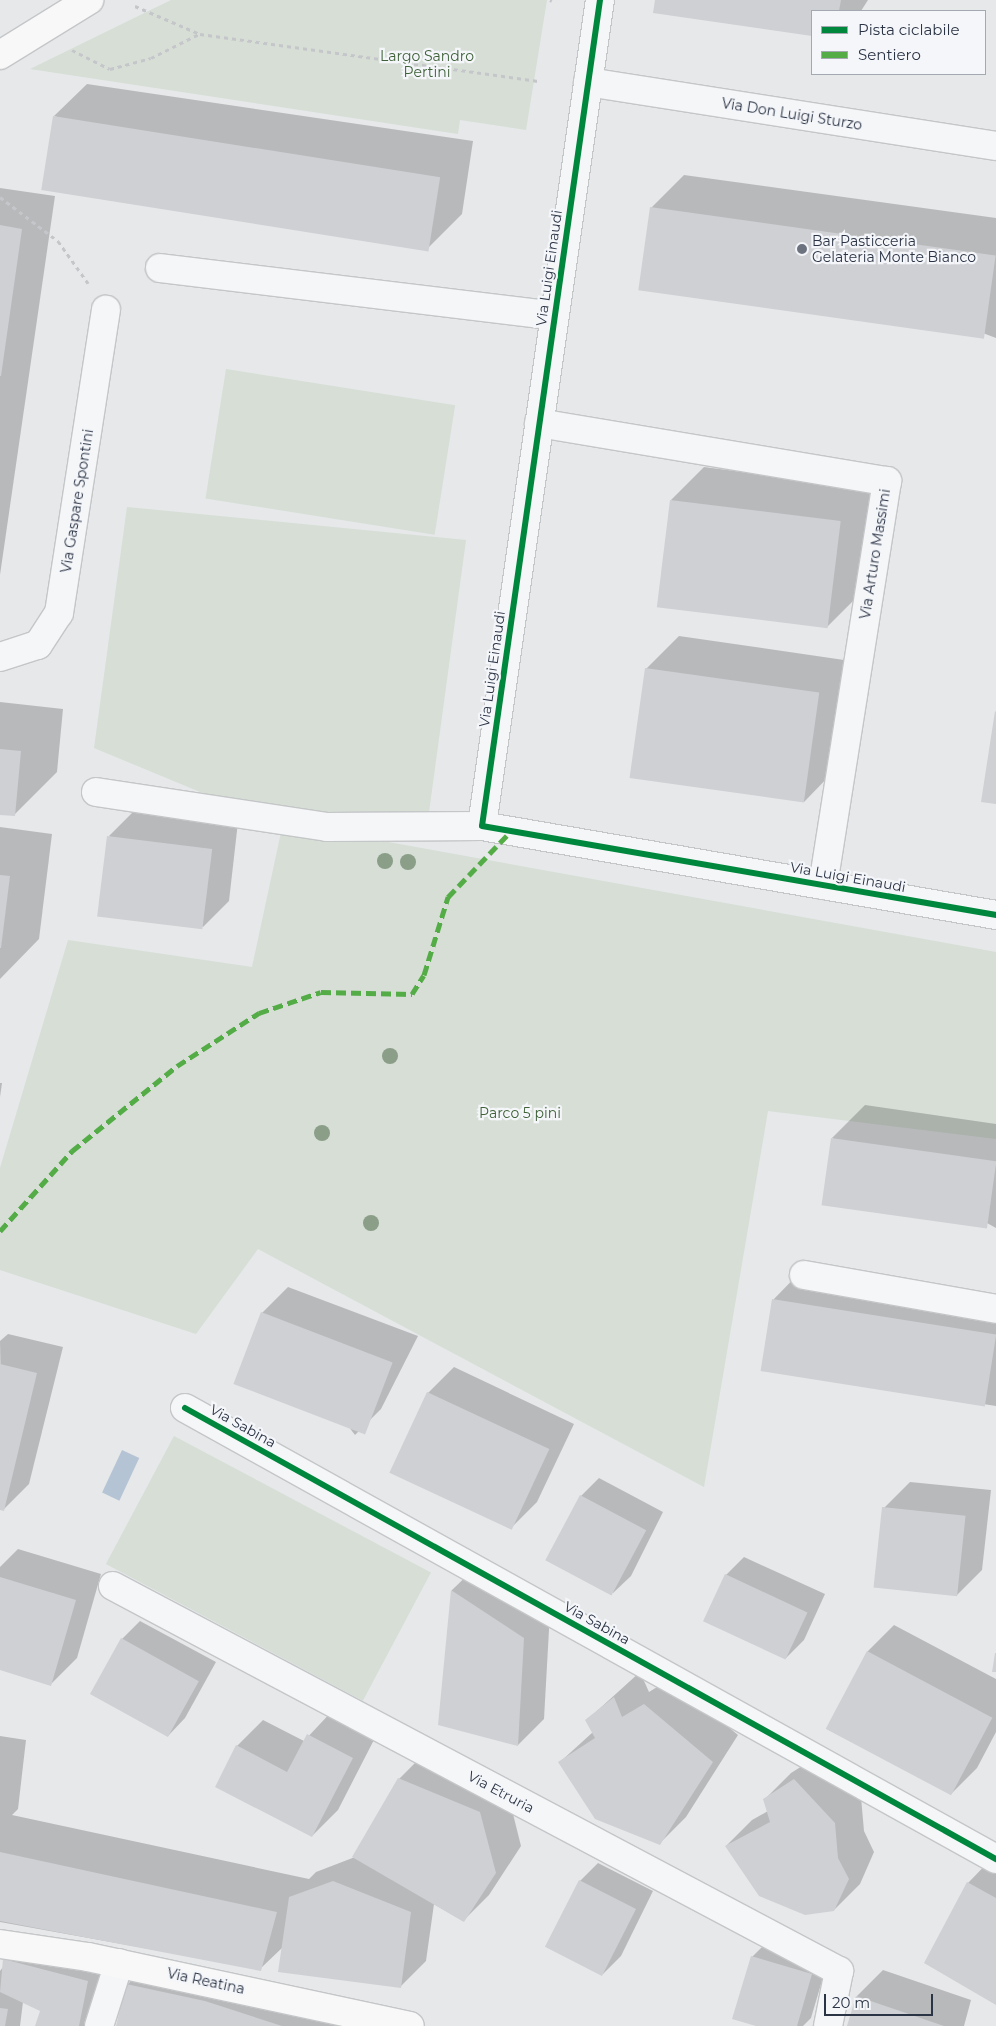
<!DOCTYPE html>
<html>
<head>
<meta charset="utf-8">
<style>
	body { margin:0 }
	#map { position:relative; width:996px; height:2026px; overflow:hidden; background:#e6e8ea; font-family:Montserrat,sans-serif }
	div>[style] { position:absolute }
	.green>* { inset:0; background:#d6ded6; transform-origin:0 0 }
	.water>* { inset:0; background:#b4c4d5; transform-origin:0 0 }
	.shadow>* { inset:0; background:#0003 }
	.building>* { inset:0; background:#ced0d3; transform-origin:0 0 }
	.path>* { height:3px; margin-top:-1.5px; transform-origin:0; background:repeating-linear-gradient(90deg,#c5c6ca 0 4px,transparent 0 8px) }
	.roads { filter:drop-shadow(1px 0 #c4c6c8) drop-shadow(-1px 0 #c4c6c8) drop-shadow(0 1px #c4c6c8) drop-shadow(0 -1px #c4c6c8) }
	.street>* { height:28px; margin:-14px; padding:0 14px; transform-origin:14px; border-radius:14px; background:#f5f6f7 }
	.secondary>* { height:28px; margin:-14px; padding:0 14px; transform-origin:14px; border-radius:14px; background:#f8f8f8 }
	.quiet>* { height:5px; margin-top:-2.5px; transform-origin:0; background:repeating-linear-gradient(90deg,#54ac47 0 10px,transparent 0 15px) }
	.cycleway>* { height:6px; margin:-3px; padding:0 3px; transform-origin:3px; border-radius:3px; background:#00873e }
	.trees>* { width:16px; height:16px; margin:-8px; border-radius:50%; background:#8a9e88 }
	.dots>* { width:14px; height:14px; translate:-50% -50%; box-sizing:border-box; border:2px solid #f4f6f9; border-radius:50% }
	span { translate:-50% -50%; white-space:nowrap; text-align:center; line-height:1.15; -webkit-text-stroke:4.5px #f4f6f9; paint-order:stroke }
	.park-label { font-size:14px; color:#3f6138 }
	.street-label { font-size:14px; color:#2b3445 }
	.poi-label { font-size:14px; color:#2b3445 }
	.left { translate:0 -50%; text-align:left }
	.legend { position:absolute; left:811px; top:10px; width:175px; height:65px; box-sizing:border-box; background:#f4f6f9; border:1px solid #a4a8b1; margin:0; padding:6px 9px; list-style:none; font-size:15px; color:#2b3445 }
	.legend li { display:flex; align-items:center; gap:10px; height:25px }
	.legend b { width:25px; border:1px solid #a4a8b1 }
	.scale { position:absolute; left:824px; top:1994px; width:109px; height:22px; box-sizing:border-box; border:2px solid #2b3445; border-top:0; padding-left:6px; font-size:15px; line-height:18px; white-space:nowrap; color:#2b3445; -webkit-text-stroke:4px #f4f6f9; paint-order:stroke }
</style>
</head>
<body>
<div id="map">
	<div class="green">
		<div style="clip-path:polygon(171px 0,547px 0,526px 130px,460px 120px,458px 134px,30px 69px)"></div>
		<div style="left:226px;top:369px;width:232px;height:131px;rotate:9deg"></div>
		<div style="clip-path:polygon(127px 507px,466px 540px,427px 827px,205px 794px,94px 748px)"></div>
		<div style="clip-path:polygon(283px 823px,996px 952px,996px 1139px,768px 1111px,704px 1487px,258px 1249px,196px 1334px,0 1270px,0 1168px,68px 940px,252px 967px)"></div>
		<div style="left:174px;top:1436px;width:291px;height:145px;rotate:28deg"></div>
	</div>
	<div class="water">
		<div style="left:122px;top:1450px;width:19px;height:47px;rotate:25deg"></div>
	</div>
	<div class="shadow">
		<div style="clip-path:polygon(656px 0,868px 0,861px 11px,812px 11px,812px 35px,655px 12px)"></div>
		<div style="clip-path:polygon(87px 84px,473px 141px,462px 214px,429px 247px,54px 116px)"></div>
		<div style="clip-path:polygon(684px 175px,996px 218px,996px 338px,651px 208px)"></div>
		<div style="clip-path:polygon(0 188px,55px 196px,0 575px)"></div>
		<div style="clip-path:polygon(704px 467px,873px 489px,860px 594px,827px 627px,671px 500px)"></div>
		<div style="clip-path:polygon(679px 636px,851px 661px,836px 769px,804px 802px,646px 669px)"></div>
		<div style="clip-path:polygon(0 702px,63px 709px,57px 772px,14px 815px,0 813px)"></div>
		<div style="clip-path:polygon(135px 810px,238px 822px,229px 901px,203px 927px,109px 836px)"></div>
		<div style="clip-path:polygon(0 827px,52px 834px,39px 939px,0 979px)"></div>
		<div style="clip-path:polygon(0 1083px,2px 1083px,0 1097px)"></div>
		<div style="clip-path:polygon(865px 1105px,996px 1124px,996px 1228px,832px 1138px)"></div>
		<div style="clip-path:polygon(806px 1266px,996px 1296px,996px 1406px,762px 1370px,774px 1299px)"></div>
		<div style="clip-path:polygon(288px 1287px,418px 1336px,381px 1409px,355px 1435px,262px 1313px)"></div>
		<div style="clip-path:polygon(8px 1334px,63px 1347px,29px 1484px,3px 1510px,0 1341px)"></div>
		<div style="clip-path:polygon(454px 1367px,574px 1424px,537px 1502px,511px 1528px,428px 1393px)"></div>
		<div style="clip-path:polygon(599px 1478px,663px 1512px,631px 1576px,613px 1593px,581px 1496px)"></div>
		<div style="clip-path:polygon(910px 1482px,991px 1490px,982px 1570px,956px 1596px,884px 1508px)"></div>
		<div style="clip-path:polygon(18px 1549px,101px 1574px,77px 1658px,51px 1684px,0 1669px,0 1567px)"></div>
		<div style="clip-path:polygon(744px 1557px,825px 1594px,804px 1640px,786px 1658px,726px 1575px)"></div>
		<div style="clip-path:polygon(478px 1565px,550px 1612px,544px 1719px,518px 1745px,440px 1724px,452px 1590px)"></div>
		<div style="clip-path:polygon(140px 1621px,216px 1662px,185px 1718px,168px 1736px,122px 1639px)"></div>
		<div style="clip-path:polygon(894px 1625px,996px 1679px,996px 1732px,977px 1768px,951px 1794px,827px 1729px,868px 1651px)"></div>
		<div style="clip-path:polygon(640px 1672px,649px 1692px,670px 1679px,738px 1735px,686px 1817px,660px 1843px,560px 1762px,593px 1732px,587px 1720px)"></div>
		<div style="clip-path:polygon(334px 1709px,378px 1732px,338px 1810px,312px 1836px,237px 1746px,263px 1720px,304px 1741px)"></div>
		<div style="clip-path:polygon(0 1736px,26px 1740px,18px 1809px,12px 1815px,309px 1879px,316px 1872px,355px 1857px,399px 1779px,425px 1753px,506px 1786px,521px 1846px,489px 1895px,463px 1921px,434px 1904px,426px 1961px,400px 1987px,283px 1947px,260px 1969px,0 1922px)"></div>
		<div style="clip-path:polygon(821px 1754px,861px 1797px,864px 1831px,874px 1852px,860px 1884px,834px 1910px,726px 1846px,752px 1820px,768px 1811px,765px 1799px,791px 1773px)"></div>
		<div style="clip-path:polygon(996px 1854px,996px 2003px,968px 1883px)"></div>
		<div style="clip-path:polygon(598px 1863px,653px 1891px,621px 1956px,603px 1974px,580px 1881px)"></div>
		<div style="clip-path:polygon(770px 1939px,829px 1957px,811px 2018px,803px 2026px,760px 2026px,752px 1957px)"></div>
		<div style="clip-path:polygon(22px 1942px,106px 1963px,93px 2026px,37px 2026px,41px 2010px,23px 2002px,20px 2026px,0 2026px,0 1971px)"></div>
		<div style="clip-path:polygon(153px 1959px,418px 2026px,117px 2026px,127px 1985px)"></div>
		<div style="clip-path:polygon(883px 1970px,971px 2000px,964px 2026px,848px 2026px,857px 1996px)"></div>
	</div>
	<div class="building">
		<div style="clip-path:polygon(655px 0,841px 0,839px 11px,812px 11px,812px 36px,653px 13px)"></div>
		<div style="left:53px;top:116px;width:392px;height:75px;rotate:9deg"></div>
		<div style="left:650px;top:207px;width:349px;height:84px;rotate:8deg"></div>
		<div style="clip-path:polygon(0 225px,22px 229px,1px 376px,0 376px)"></div>
		<div style="left:670px;top:500px;width:172px;height:108px;rotate:7deg"></div>
		<div style="left:645px;top:668px;width:176px;height:111px;rotate:8deg"></div>
		<div style="clip-path:polygon(995px 711px,996px 712px,996px 804px,981px 802px)"></div>
		<div style="clip-path:polygon(0 749px,21px 751px,15px 816px,0 815px)"></div>
		<div style="left:107px;top:836px;width:106px;height:81px;rotate:7deg"></div>
		<div style="clip-path:polygon(0 875px,10px 876px,1px 948px,0 948px)"></div>
		<div style="left:831px;top:1138px;width:167px;height:68px;rotate:8deg"></div>
		<div style="left:772px;top:1299px;width:227px;height:73px;rotate:9deg"></div>
		<div style="left:261px;top:1312px;width:141px;height:77px;rotate:21deg"></div>
		<div style="clip-path:polygon(0 1364px,37px 1373px,4px 1511px,0 1510px)"></div>
		<div style="left:427px;top:1392px;width:135px;height:89px;rotate:25deg"></div>
		<div style="left:580px;top:1495px;width:75px;height:74px;rotate:28deg"></div>
		<div style="left:882px;top:1507px;width:84px;height:81px;rotate:6deg"></div>
		<div style="left:725px;top:1574px;width:91px;height:52px;rotate:25deg"></div>
		<div style="clip-path:polygon(0 1577px,76px 1600px,51px 1686px,0 1670px)"></div>
		<div style="clip-path:polygon(451px 1590px,524px 1638px,518px 1746px,438px 1725px)"></div>
		<div style="left:121px;top:1638px;width:89px;height:64px;rotate:29deg"></div>
		<div style="left:867px;top:1651px;width:142px;height:88px;rotate:28deg"></div>
		<div style="clip-path:polygon(995px 1653px,996px 1653px,996px 1672px,992px 1672px)"></div>
		<div style="clip-path:polygon(614px 1697px,622px 1717px,644px 1704px,713px 1762px,660px 1845px,595px 1819px,558px 1762px,595px 1738px,585px 1720px)"></div>
		<div style="clip-path:polygon(307px 1734px,353px 1758px,312px 1837px,215px 1787px,236px 1745px,287px 1772px)"></div>
		<div style="clip-path:polygon(398px 1778px,480px 1812px,496px 1873px,464px 1922px,352px 1857px)"></div>
		<div style="clip-path:polygon(794px 1779px,835px 1823px,838px 1858px,849px 1879px,834px 1911px,805px 1915px,759px 1896px,725px 1846px,770px 1822px,763px 1799px)"></div>
		<div style="clip-path:polygon(0 1852px,277px 1912px,261px 1971px,0 1921px)"></div>
		<div style="left:579px;top:1880px;width:64px;height:75px;rotate:27deg"></div>
		<div style="clip-path:polygon(333px 1881px,411px 1912px,401px 1988px,278px 1972px,289px 1897px)"></div>
		<div style="clip-path:polygon(967px 1882px,996px 1898px,996px 2005px,924px 1963px)"></div>
		<div style="clip-path:polygon(751px 1956px,812px 1974px,797px 2026px,756px 2026px,732px 2019px)"></div>
		<div style="clip-path:polygon(3px 1959px,88px 1981px,79px 2026px,35px 2026px,40px 2011px,0 1992px)"></div>
		<div style="clip-path:polygon(126px 1984px,205px 2001px,282px 2026px,116px 2026px)"></div>
		<div style="clip-path:polygon(856px 1996px,944px 2026px,847px 2026px)"></div>
		<div style="clip-path:polygon(0 2008px,8px 2009px,5px 2026px,0 2026px)"></div>
	</div>
	<div class="path">
		<div style="left:550px;top:0;width:2px;rotate:27deg"></div>
		<div style="left:135px;top:6px;width:71px;rotate:23.3deg"></div>
		<div style="left:200px;top:34px;width:343px;rotate:7.9deg"></div>
		<div style="left:72px;top:50px;width:42px;rotate:26.6deg"></div>
		<div style="left:110px;top:69px;width:42px;rotate:-15deg"></div>
		<div style="left:151px;top:58px;width:54px;rotate:-26.6deg"></div>
		<div style="left:0;top:197px;width:73px;rotate:37.2deg"></div>
		<div style="left:58px;top:241px;width:52px;rotate:54.5deg"></div>
	</div>
	<div class="roads">
		<div class="street">
			<div style="left:600px;top:0;width:834px;rotate:98.13deg"></div>
			<div style="left:482px;top:826px;width:522px;rotate:9.82deg"></div>
			<div style="left:588px;top:82px;width:413px;rotate:8.9deg"></div>
			<div style="left:160px;top:268px;width:397px;rotate:6.9deg"></div>
			<div style="left:539px;top:423px;width:353px;rotate:9.5deg"></div>
			<div style="left:887px;top:481px;width:409px;rotate:99deg"></div>
			<div style="left:0;top:657px;width:40px;rotate:-18deg"></div>
			<div style="left:38px;top:645px;width:38px;rotate:-57deg"></div>
			<div style="left:59px;top:613px;width:307px;rotate:-81.2deg"></div>
			<div style="left:96px;top:792px;width:234px;rotate:8.6deg"></div>
			<div style="left:327px;top:827px;width:155px;rotate:-0.4deg"></div>
			<div style="left:804px;top:1275px;width:195px;rotate:10deg"></div>
			<div style="left:185px;top:1408px;width:928px;rotate:29.08deg"></div>
			<div style="left:113px;top:1586px;width:822px;rotate:27.94deg"></div>
			<div style="left:839px;top:1971px;width:56px;rotate:101.3deg"></div>
			<div style="left:99px;top:2026px;width:66px;rotate:-72.4deg"></div>
		</div>
		<div class="secondary">
			<div style="left:0;top:55px;width:105px;rotate:-31.7deg"></div>
			<div style="left:0;top:1944px;width:89px;rotate:8.4deg"></div>
			<div style="left:88px;top:1957px;width:329px;rotate:12.1deg"></div>
		</div>
	</div>
	<div class="quiet">
		<div style="left:0;top:1231px;width:108px;rotate:-48deg"></div>
		<div style="left:72px;top:1151px;width:135px;rotate:-39deg"></div>
		<div style="left:177px;top:1066px;width:98px;rotate:-32.9deg"></div>
		<div style="left:259px;top:1013px;width:65px;rotate:-18.7deg"></div>
		<div style="left:321px;top:992px;width:91px;rotate:1.3deg"></div>
		<div style="left:412px;top:994px;width:22px;rotate:-58deg"></div>
		<div style="left:424px;top:975px;width:82px;rotate:-72.9deg"></div>
		<div style="left:448px;top:897px;width:91px;rotate:-46.3deg"></div>
	</div>
	<div class="cycleway">
		<div style="left:600px;top:0;width:834px;rotate:98.13deg"></div>
		<div style="left:482px;top:826px;width:522px;rotate:9.82deg"></div>
		<div style="left:185px;top:1408px;width:928px;rotate:29.08deg"></div>
	</div>
	<div class="trees">
		<div style="left:385px;top:861px"></div>
		<div style="left:408px;top:862px"></div>
		<div style="left:390px;top:1056px"></div>
		<div style="left:322px;top:1133px"></div>
		<div style="left:371px;top:1223px"></div>
	</div>
	<div class="dots">
		<div style="left:802px;top:249px;background:#6c737f"></div>
	</div>
	<div class="park-label">
		<span style="left:427px;top:64px">Largo Sandro<br>Pertini</span>
		<span style="left:520px;top:1113px">Parco 5 pini</span>
	</div>
	<div class="street-label">
		<span style="left:792px;top:114px;rotate:9deg">Via Don Luigi Sturzo</span>
		<span style="left:549px;top:268px;rotate:-82deg">Via Luigi Einaudi</span>
		<span style="left:77px;top:501px;rotate:-81deg">Via Gaspare Spontini</span>
		<span style="left:875px;top:554px;rotate:-81deg">Via Arturo Massimi</span>
		<span style="left:492px;top:669px;rotate:-82deg">Via Luigi Einaudi</span>
		<span style="left:848px;top:877px;rotate:10deg">Via Luigi Einaudi</span>
		<span style="left:243px;top:1426px;rotate:29deg">Via Sabina</span>
		<span style="left:597px;top:1623px;rotate:29deg">Via Sabina</span>
		<span style="left:501px;top:1792px;rotate:28deg">Via Etruria</span>
		<span style="left:206px;top:1981px;rotate:12deg">Via Reatina</span>
	</div>
	<div class="poi-label">
		<span class="left" style="left:812px;top:249px">Bar Pasticceria<br>Gelateria Monte Bianco</span>
	</div>
	<ul class="legend">
	<li><b style="height:6px;background:#00873e"></b>Pista ciclabile</li>
	<li><b style="height:6px;background:#54ac47"></b>Sentiero</li>
	</ul>
	<div class="scale">20 m</div>
</div>
</body>
</html>
